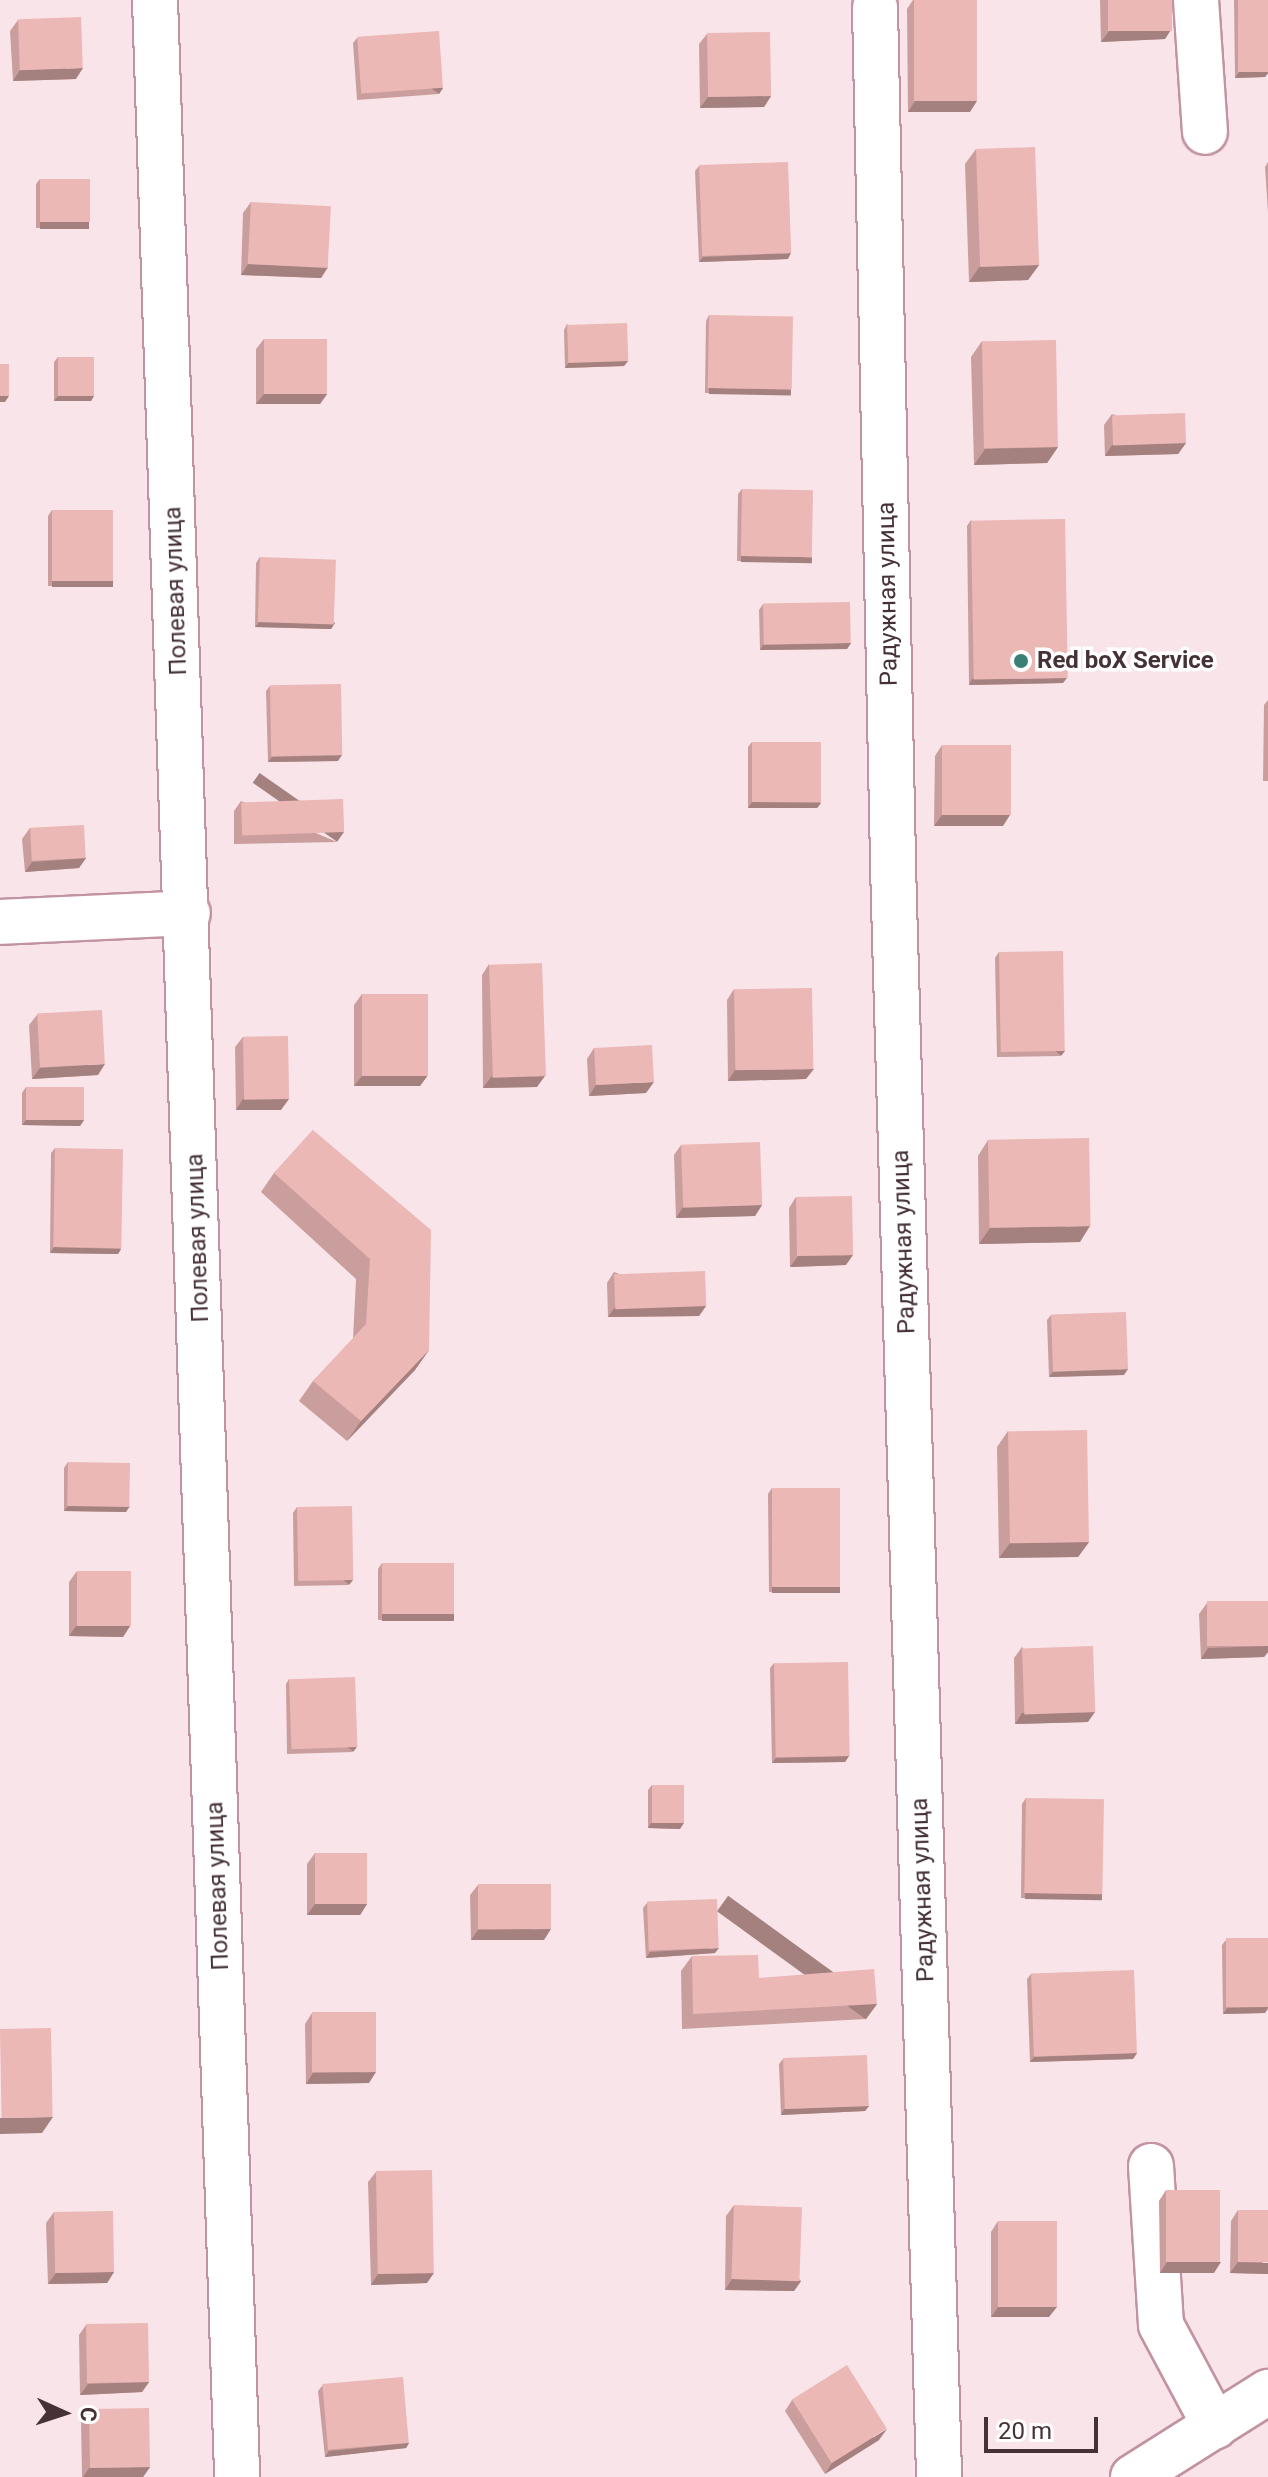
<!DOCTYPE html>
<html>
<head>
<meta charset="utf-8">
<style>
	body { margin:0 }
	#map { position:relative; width:1268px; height:2477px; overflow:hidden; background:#f9e4e9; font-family:Roboto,sans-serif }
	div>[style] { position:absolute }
	.roads { filter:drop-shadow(2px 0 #c293a0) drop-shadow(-2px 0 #c293a0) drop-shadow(0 2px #c293a0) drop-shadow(0 -2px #c293a0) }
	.minor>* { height:44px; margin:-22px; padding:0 22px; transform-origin:22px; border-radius:22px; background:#fff }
	.wall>* { inset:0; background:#ca9e9d }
	.shaded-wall>* { inset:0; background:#a4817f; transform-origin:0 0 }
	.building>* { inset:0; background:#ebb8b6; transform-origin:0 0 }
	.dots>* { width:22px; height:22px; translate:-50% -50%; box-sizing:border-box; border:4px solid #fff; border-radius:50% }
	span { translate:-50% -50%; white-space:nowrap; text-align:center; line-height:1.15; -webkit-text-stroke:7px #fff; paint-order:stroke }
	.street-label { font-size:24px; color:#453136 }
	.poi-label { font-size:24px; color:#453136; font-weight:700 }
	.left { translate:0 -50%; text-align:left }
	.north { position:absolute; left:24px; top:2373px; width:80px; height:80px; -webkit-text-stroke:6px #fff; paint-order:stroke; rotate:93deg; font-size:22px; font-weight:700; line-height:32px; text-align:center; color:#453136 }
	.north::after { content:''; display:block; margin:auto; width:28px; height:36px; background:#453136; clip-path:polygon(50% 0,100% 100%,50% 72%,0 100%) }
	.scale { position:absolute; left:984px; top:2417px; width:114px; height:36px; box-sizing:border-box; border:4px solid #453136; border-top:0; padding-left:10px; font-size:24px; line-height:28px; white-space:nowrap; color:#453136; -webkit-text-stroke:6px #fff; paint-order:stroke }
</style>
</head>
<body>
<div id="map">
	<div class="roads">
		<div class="minor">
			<div style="left:155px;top:0;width:2478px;rotate:88.1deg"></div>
			<div style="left:1196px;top:0;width:132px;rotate:86.1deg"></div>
			<div style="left:875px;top:7px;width:896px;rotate:88.79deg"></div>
			<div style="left:894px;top:903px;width:1575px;rotate:88.36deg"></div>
			<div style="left:0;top:922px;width:188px;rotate:-2.7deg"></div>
			<div style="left:1151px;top:2166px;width:159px;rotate:86.4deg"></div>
			<div style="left:1161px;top:2325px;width:115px;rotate:61.9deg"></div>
			<div style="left:1133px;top:2477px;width:160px;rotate:-32.2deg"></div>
		</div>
	</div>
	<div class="wall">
		<div style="clip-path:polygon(913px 0,977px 0,970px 112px,908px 112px,907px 9px)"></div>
		<div style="clip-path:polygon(1100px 0,1172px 0,1172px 28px,1165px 39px,1101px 42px)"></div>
		<div style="clip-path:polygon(1234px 0,1268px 0,1268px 73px,1265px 77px,1235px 78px)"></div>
		<div style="clip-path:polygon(18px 20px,76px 79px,13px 81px,10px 31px)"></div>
		<div style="clip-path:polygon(707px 34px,771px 96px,764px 107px,700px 108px,699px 44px)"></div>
		<div style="clip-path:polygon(357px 38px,443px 88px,439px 94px,357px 100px,353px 43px)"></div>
		<div style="clip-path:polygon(976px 149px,1039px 265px,1028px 280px,969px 282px,965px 164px)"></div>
		<div style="clip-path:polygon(1268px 162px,1268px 212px,1265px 167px)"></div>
		<div style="clip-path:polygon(699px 166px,788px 259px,699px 262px,695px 171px)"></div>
		<div style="clip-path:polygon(40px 179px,86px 228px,36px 228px,36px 184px)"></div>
		<div style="clip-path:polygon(251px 202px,328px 267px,321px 278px,241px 275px,243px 213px)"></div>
		<div style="clip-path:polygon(709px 315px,791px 389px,788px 394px,705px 393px,706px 321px)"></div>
		<div style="clip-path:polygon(567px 324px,628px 361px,624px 366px,565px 368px,564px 330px)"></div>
		<div style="clip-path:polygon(264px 339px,327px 394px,320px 404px,256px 404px,256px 349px)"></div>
		<div style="clip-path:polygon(982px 341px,1058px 447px,1047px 463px,974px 465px,971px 357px)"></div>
		<div style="clip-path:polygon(58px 357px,94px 396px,91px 401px,54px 401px,54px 362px)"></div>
		<div style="clip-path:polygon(1112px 414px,1186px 443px,1178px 454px,1105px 456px,1104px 425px)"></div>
		<div style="clip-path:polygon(742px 489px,809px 562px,737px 561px,738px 494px)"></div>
		<div style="clip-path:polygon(52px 510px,113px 581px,109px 586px,48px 586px,48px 516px)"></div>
		<div style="clip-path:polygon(971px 520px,1063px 683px,969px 685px,967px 526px)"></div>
		<div style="clip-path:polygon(260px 557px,335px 623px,331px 629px,255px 627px,256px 563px)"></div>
		<div style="clip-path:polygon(763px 604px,851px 643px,847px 649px,760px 650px,759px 610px)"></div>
		<div style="clip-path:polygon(270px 686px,338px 761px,268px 762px,266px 691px)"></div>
		<div style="clip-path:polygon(1268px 700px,1268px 781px,1263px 781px,1264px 705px)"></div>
		<div style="clip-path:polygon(752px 742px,821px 803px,817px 808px,748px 808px,748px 747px)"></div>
		<div style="clip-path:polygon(942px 745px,1003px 826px,934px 826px,935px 756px)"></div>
		<div style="clip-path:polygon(241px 801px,337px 842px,234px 844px,234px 811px)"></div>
		<div style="clip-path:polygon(30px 828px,86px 858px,79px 868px,25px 872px,22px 839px)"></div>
		<div style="clip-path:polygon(999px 952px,1061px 1056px,997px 1057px,995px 958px)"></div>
		<div style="clip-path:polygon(489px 964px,537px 1087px,483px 1088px,482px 975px)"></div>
		<div style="clip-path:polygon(734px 989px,806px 1079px,728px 1081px,727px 1000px)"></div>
		<div style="clip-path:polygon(362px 994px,428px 1075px,420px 1086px,354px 1086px,354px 1005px)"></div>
		<div style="clip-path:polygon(37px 1015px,98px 1075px,32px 1079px,29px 1025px)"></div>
		<div style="clip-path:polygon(243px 1037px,281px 1110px,236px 1110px,235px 1047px)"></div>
		<div style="clip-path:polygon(594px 1048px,646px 1093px,589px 1096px,587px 1059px)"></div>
		<div style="clip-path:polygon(26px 1087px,84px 1120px,80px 1126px,22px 1125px,22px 1093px)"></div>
		<div style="clip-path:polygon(313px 1130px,429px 1350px,415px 1370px,347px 1441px,299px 1401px,313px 1381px,353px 1339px,356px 1279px,261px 1192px,274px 1173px)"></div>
		<div style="clip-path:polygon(988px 1140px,1080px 1242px,979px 1244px,978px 1156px)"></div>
		<div style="clip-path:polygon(681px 1145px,762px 1205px,755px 1216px,676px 1218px,674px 1155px)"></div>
		<div style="clip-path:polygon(55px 1148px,121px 1249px,118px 1254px,50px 1253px,51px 1153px)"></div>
		<div style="clip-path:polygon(796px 1197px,846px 1265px,790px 1267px,789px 1208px)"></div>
		<div style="clip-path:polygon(614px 1272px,706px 1306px,699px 1316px,608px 1317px,607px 1283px)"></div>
		<div style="clip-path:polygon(1051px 1315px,1124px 1375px,1049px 1377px,1047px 1320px)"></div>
		<div style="clip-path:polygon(1008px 1431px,1089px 1542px,1078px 1557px,999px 1558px,997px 1447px)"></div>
		<div style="clip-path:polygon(68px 1462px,126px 1512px,64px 1511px,64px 1468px)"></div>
		<div style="clip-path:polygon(772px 1488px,840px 1587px,836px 1592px,769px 1592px,768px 1494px)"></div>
		<div style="clip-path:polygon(297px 1507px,349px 1585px,294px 1586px,293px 1513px)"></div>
		<div style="clip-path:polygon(382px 1563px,454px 1614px,450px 1620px,378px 1620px,378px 1569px)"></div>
		<div style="clip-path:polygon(77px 1571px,130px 1626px,123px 1637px,69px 1636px,69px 1582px)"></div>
		<div style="clip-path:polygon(1268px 1601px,1268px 1652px,1264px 1657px,1201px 1659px,1199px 1614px,1207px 1603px)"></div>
		<div style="clip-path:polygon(1022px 1647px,1088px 1722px,1015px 1724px,1014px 1658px)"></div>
		<div style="clip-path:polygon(774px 1663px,849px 1756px,845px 1762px,772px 1763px,770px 1668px)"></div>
		<div style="clip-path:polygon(289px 1679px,353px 1752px,287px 1754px,286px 1684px)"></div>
		<div style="clip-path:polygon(652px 1785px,680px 1829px,648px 1828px,648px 1790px)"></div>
		<div style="clip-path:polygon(1026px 1798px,1102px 1894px,1099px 1899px,1021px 1898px,1022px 1804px)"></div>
		<div style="clip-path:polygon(315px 1853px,367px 1904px,360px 1915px,307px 1915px,307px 1864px)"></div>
		<div style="clip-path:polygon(478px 1885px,544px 1940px,471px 1940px,470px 1895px)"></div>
		<div style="clip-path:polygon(647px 1903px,715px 1953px,646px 1958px,643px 1908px)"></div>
		<div style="clip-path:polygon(1268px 1938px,1268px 2009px,1265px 2013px,1223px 2014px,1222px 1945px,1226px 1940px)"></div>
		<div style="clip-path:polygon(692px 1956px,759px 1978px,877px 2004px,866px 2019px,682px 2029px,681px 1971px)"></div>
		<div style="clip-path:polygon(1031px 1974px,1137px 2053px,1133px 2059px,1030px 2062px,1027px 1979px)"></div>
		<div style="clip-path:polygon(312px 2013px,369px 2083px,306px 2084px,305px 2024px)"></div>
		<div style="clip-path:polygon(783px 2059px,869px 2106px,865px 2111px,781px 2115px,779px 2064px)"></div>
		<div style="clip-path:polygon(376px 2172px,427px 2283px,371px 2285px,368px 2182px)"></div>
		<div style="clip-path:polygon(1166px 2190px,1214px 2273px,1160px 2273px,1159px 2201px)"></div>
		<div style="clip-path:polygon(734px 2205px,801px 2281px,794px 2291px,725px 2290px,726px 2216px)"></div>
		<div style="clip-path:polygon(1238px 2210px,1268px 2274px,1230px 2273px,1231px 2221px)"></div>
		<div style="clip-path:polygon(54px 2212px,114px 2272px,107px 2283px,48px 2284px,46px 2223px)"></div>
		<div style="clip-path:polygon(998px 2221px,1049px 2317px,991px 2317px,991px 2232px)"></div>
		<div style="clip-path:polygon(86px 2325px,149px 2382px,142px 2392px,80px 2395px,79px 2335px)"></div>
		<div style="clip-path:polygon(322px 2386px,409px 2443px,406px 2448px,325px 2457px,318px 2391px)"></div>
		<div style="clip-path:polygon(792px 2400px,879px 2440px,825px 2474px,785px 2411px)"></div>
		<div style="clip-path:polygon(89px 2409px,150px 2467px,143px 2477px,82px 2477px,81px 2420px)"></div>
	</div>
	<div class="shaded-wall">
		<div style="clip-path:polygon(1172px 28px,1165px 39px,1101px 42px,1109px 31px)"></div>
		<div style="clip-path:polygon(83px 68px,76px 79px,13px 81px,20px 70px)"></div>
		<div style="clip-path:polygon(1239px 72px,1268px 72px,1268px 73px,1265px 77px,1235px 78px)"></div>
		<div style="left:443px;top:88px;width:7px;height:82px;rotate:124deg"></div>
		<div style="clip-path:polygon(771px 96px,764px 107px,700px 108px,708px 97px)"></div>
		<div style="clip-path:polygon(915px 101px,977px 101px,970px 112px,908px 112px)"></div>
		<div style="left:40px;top:222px;width:49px;height:7px"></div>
		<div style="clip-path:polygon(791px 253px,788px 259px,699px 262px,703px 257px)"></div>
		<div style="clip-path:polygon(248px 264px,328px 267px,321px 278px,241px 275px)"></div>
		<div style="clip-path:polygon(1039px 265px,1028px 280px,969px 282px,980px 266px)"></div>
		<div style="clip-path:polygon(628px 361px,624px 366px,565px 368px,569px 362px)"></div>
		<div style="left:709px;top:388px;width:82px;height:6px;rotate:1deg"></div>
		<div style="clip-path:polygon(264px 394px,327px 394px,320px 404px,256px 404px)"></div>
		<div style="clip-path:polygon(0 396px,9px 396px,5px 402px,0 402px)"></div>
		<div style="clip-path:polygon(58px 396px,94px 396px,91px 401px,54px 401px)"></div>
		<div style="clip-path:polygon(1186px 443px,1178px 454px,1105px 456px,1112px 445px)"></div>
		<div style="clip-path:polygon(1058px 447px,1047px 463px,974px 465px,985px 449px)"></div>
		<div style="left:741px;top:556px;width:71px;height:6px;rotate:1deg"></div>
		<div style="left:52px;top:581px;width:61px;height:6px"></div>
		<div style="clip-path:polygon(259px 622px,335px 623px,331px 629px,255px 627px)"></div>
		<div style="clip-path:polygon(851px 643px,847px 649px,760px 650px,763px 645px)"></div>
		<div style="clip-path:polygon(1067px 678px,1063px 683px,969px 685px,972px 679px)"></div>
		<div style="clip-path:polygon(342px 755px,338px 761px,268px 762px,272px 757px)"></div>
		<div style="clip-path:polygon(752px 802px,821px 803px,817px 808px,748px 808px)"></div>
		<div style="clip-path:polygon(942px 815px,1010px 815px,1003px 826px,934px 826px)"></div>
		<div style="left:344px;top:832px;width:12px;height:103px;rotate:125deg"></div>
		<div style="clip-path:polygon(86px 858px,79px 868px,25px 872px,32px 862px)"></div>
		<div style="left:1065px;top:1051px;width:6px;height:65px;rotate:129deg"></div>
		<div style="clip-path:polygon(105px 1064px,98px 1075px,32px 1079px,40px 1068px)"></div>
		<div style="clip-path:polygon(814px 1069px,806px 1079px,728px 1081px,735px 1070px)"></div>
		<div style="clip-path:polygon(428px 1075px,420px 1086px,354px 1086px,362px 1076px)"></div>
		<div style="clip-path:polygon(545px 1076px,537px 1087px,483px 1088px,491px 1077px)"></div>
		<div style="clip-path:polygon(654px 1082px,646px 1093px,589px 1096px,596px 1085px)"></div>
		<div style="clip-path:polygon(243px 1099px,289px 1099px,281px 1110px,236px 1110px)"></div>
		<div style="clip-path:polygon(26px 1120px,84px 1120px,80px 1126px,22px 1125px)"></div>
		<div style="clip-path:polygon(762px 1205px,755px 1216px,676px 1218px,683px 1207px)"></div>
		<div style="clip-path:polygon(1090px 1226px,1080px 1242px,979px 1244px,990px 1228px)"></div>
		<div style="clip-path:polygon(54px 1247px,121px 1249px,118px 1254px,50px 1253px)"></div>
		<div style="clip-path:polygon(853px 1255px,846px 1265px,790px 1267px,798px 1256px)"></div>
		<div style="clip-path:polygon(706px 1306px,699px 1316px,608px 1317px,615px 1307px)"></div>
		<div style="clip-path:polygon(429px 1350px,415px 1370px,347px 1441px,361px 1421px)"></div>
		<div style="clip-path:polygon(1128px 1369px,1124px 1375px,1049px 1377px,1053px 1372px)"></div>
		<div style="clip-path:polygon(68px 1506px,130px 1506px,126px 1512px,64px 1511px)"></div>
		<div style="clip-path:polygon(1089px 1542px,1078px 1557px,999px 1558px,1010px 1543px)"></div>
		<div style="left:353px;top:1580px;width:6px;height:55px;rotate:129deg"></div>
		<div style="left:772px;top:1587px;width:68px;height:6px"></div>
		<div style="left:382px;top:1614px;width:72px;height:7px"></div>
		<div style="clip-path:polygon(76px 1626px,130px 1626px,123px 1637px,69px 1636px)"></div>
		<div style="clip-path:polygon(1268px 1646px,1268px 1652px,1264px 1657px,1201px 1659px,1208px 1648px)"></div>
		<div style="clip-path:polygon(1095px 1712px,1088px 1722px,1015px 1724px,1022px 1713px)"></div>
		<div style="left:357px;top:1747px;width:6px;height:66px;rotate:129deg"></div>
		<div style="clip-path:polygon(849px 1756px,845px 1762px,772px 1763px,776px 1758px)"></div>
		<div style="clip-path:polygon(651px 1823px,684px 1823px,680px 1829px,648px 1828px)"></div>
		<div style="left:1025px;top:1893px;width:77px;height:6px;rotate:1deg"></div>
		<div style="clip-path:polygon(315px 1904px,367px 1904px,360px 1915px,307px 1915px)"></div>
		<div style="clip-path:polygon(551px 1929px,544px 1940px,471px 1940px,478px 1930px)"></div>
		<div style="clip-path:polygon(719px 1948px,715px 1953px,646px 1958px,650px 1952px)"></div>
		<div style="left:877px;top:2004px;width:19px;height:184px;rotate:126deg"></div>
		<div style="clip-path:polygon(1268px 2007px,1265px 2013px,1223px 2014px,1227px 2008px)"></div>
		<div style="clip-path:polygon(1137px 2053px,1133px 2059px,1030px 2062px,1034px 2057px)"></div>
		<div style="clip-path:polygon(376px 2072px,369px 2083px,306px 2084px,313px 2073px)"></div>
		<div style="clip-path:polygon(869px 2106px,865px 2111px,781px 2115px,784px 2109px)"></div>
		<div style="clip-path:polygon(53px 2117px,42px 2133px,0 2134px,0 2118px)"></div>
		<div style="clip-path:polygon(1167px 2262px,1221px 2262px,1214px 2273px,1160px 2273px)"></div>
		<div style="clip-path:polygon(1238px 2262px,1268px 2263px,1268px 2274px,1230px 2273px)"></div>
		<div style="clip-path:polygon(114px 2272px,107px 2283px,48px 2284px,56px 2273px)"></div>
		<div style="clip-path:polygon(434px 2273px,427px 2283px,371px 2285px,378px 2274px)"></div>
		<div style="clip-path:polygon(732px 2279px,801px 2281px,794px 2291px,725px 2290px)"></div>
		<div style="clip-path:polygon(998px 2307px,1057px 2307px,1049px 2317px,991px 2317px)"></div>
		<div style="clip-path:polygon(149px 2382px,142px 2392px,80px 2395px,88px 2384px)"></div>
		<div style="clip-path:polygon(887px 2429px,879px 2440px,825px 2474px,832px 2463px)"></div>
		<div style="clip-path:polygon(409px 2443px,406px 2448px,325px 2457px,329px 2451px)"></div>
		<div style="clip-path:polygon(150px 2467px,143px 2477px,83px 2477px,89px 2468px)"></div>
	</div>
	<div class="building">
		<div style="left:914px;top:0;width:63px;height:101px"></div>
		<div style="left:1108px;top:0;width:64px;height:31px"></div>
		<div style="left:1238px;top:0;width:30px;height:72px"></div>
		<div style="left:81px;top:17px;width:51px;height:63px;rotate:88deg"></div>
		<div style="left:439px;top:31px;width:57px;height:82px;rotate:86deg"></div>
		<div style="left:770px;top:32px;width:64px;height:63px;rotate:89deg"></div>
		<div style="left:1035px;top:147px;width:118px;height:59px;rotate:88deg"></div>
		<div style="left:788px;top:162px;width:91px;height:89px;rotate:88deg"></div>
		<div style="left:40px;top:179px;width:50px;height:43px"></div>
		<div style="left:251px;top:202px;width:80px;height:62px;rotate:3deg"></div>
		<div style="left:709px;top:315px;width:84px;height:73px;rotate:1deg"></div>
		<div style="left:627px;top:323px;width:38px;height:60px;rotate:88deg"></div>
		<div style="left:264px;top:339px;width:63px;height:55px"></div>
		<div style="left:1056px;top:340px;width:107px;height:74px;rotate:89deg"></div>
		<div style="left:58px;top:357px;width:36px;height:39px"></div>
		<div style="left:0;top:364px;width:9px;height:32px"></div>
		<div style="left:1185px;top:413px;width:30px;height:73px;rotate:88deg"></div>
		<div style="left:742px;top:489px;width:71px;height:67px;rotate:1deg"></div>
		<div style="left:52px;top:510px;width:61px;height:71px"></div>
		<div style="left:1065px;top:519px;width:159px;height:94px;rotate:89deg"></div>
		<div style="left:260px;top:557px;width:76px;height:65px;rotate:2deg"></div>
		<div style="left:850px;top:602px;width:41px;height:87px;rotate:89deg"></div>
		<div style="left:341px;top:684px;width:71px;height:71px;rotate:89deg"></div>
		<div style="left:752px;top:742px;width:69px;height:60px"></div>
		<div style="left:942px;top:745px;width:69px;height:70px"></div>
		<div style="left:343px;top:799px;width:33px;height:102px;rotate:88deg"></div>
		<div style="left:84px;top:825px;width:33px;height:54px;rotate:87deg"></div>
		<div style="left:1063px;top:951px;width:100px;height:64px;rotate:89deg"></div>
		<div style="left:542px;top:963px;width:113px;height:53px;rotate:88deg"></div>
		<div style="left:812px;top:988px;width:81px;height:78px;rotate:89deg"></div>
		<div style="left:362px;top:994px;width:66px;height:82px"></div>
		<div style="left:102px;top:1010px;width:54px;height:65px;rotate:87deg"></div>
		<div style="left:288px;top:1036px;width:63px;height:45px;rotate:89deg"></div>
		<div style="left:652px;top:1045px;width:37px;height:58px;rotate:87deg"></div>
		<div style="left:26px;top:1087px;width:58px;height:33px"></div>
		<div style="clip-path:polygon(313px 1130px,431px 1230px,429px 1350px,361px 1421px,313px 1381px,366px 1324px,370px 1259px,274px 1173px)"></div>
		<div style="left:1089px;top:1138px;width:88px;height:101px;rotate:89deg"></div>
		<div style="left:760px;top:1142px;width:63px;height:79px;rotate:88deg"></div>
		<div style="left:55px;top:1148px;width:68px;height:99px;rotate:1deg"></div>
		<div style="left:852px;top:1196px;width:59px;height:56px;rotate:89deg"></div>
		<div style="left:705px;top:1271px;width:35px;height:91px;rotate:88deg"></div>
		<div style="left:1126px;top:1312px;width:57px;height:75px;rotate:88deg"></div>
		<div style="left:1087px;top:1430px;width:112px;height:79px;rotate:89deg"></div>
		<div style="left:68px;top:1462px;width:62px;height:44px;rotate:1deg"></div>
		<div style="left:772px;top:1488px;width:68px;height:99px"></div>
		<div style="left:352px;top:1506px;width:74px;height:55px;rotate:89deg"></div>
		<div style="left:382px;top:1563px;width:72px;height:51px"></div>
		<div style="left:77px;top:1571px;width:54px;height:55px"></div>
		<div style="left:1268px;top:1601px;width:45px;height:61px;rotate:90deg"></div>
		<div style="left:1093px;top:1646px;width:66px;height:71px;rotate:88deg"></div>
		<div style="left:848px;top:1662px;width:94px;height:74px;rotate:89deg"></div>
		<div style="left:355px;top:1677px;width:70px;height:66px;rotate:88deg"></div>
		<div style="left:652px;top:1785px;width:32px;height:38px"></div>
		<div style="left:1026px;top:1798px;width:78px;height:95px;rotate:1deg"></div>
		<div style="left:315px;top:1853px;width:52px;height:51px"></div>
		<div style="left:551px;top:1884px;width:45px;height:73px;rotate:90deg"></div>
		<div style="left:717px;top:1899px;width:49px;height:70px;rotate:88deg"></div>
		<div style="left:1268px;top:1938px;width:69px;height:42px;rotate:90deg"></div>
		<div style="clip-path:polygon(758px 1955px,759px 1978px,874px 1969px,877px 2004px,693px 2014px,692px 1956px)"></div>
		<div style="left:1134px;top:1970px;width:83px;height:103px;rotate:88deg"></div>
		<div style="left:376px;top:2012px;width:60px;height:64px;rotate:90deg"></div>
		<div style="left:51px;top:2028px;width:89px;height:51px;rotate:89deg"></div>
		<div style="left:867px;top:2055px;width:51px;height:84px;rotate:88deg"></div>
		<div style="left:432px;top:2170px;width:103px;height:56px;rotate:89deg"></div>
		<div style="left:1166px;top:2190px;width:54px;height:72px"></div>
		<div style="left:734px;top:2205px;width:68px;height:74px;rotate:2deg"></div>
		<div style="left:1238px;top:2210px;width:30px;height:52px"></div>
		<div style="left:113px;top:2211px;width:61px;height:59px;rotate:89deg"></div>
		<div style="left:998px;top:2221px;width:59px;height:86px"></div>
		<div style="left:148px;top:2323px;width:59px;height:62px;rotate:89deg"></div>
		<div style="left:847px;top:2365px;width:75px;height:65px;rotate:58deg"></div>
		<div style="left:403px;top:2377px;width:66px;height:81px;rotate:85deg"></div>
		<div style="left:149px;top:2408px;width:59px;height:60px;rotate:89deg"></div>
	</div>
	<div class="dots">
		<div style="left:1021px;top:661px;background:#3b8074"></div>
	</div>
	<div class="street-label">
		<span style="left:176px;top:591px;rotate:-92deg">Полевая улица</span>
		<span style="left:888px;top:594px;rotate:-91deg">Радужная улица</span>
		<span style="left:198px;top:1238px;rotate:-92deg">Полевая улица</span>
		<span style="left:904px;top:1242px;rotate:-92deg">Радужная улица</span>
		<span style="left:218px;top:1886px;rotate:-92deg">Полевая улица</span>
		<span style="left:923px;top:1890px;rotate:-92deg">Радужная улица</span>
	</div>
	<div class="poi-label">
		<span class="left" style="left:1037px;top:661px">Red boX Service</span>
	</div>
	<div class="north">С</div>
	<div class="scale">20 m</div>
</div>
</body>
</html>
